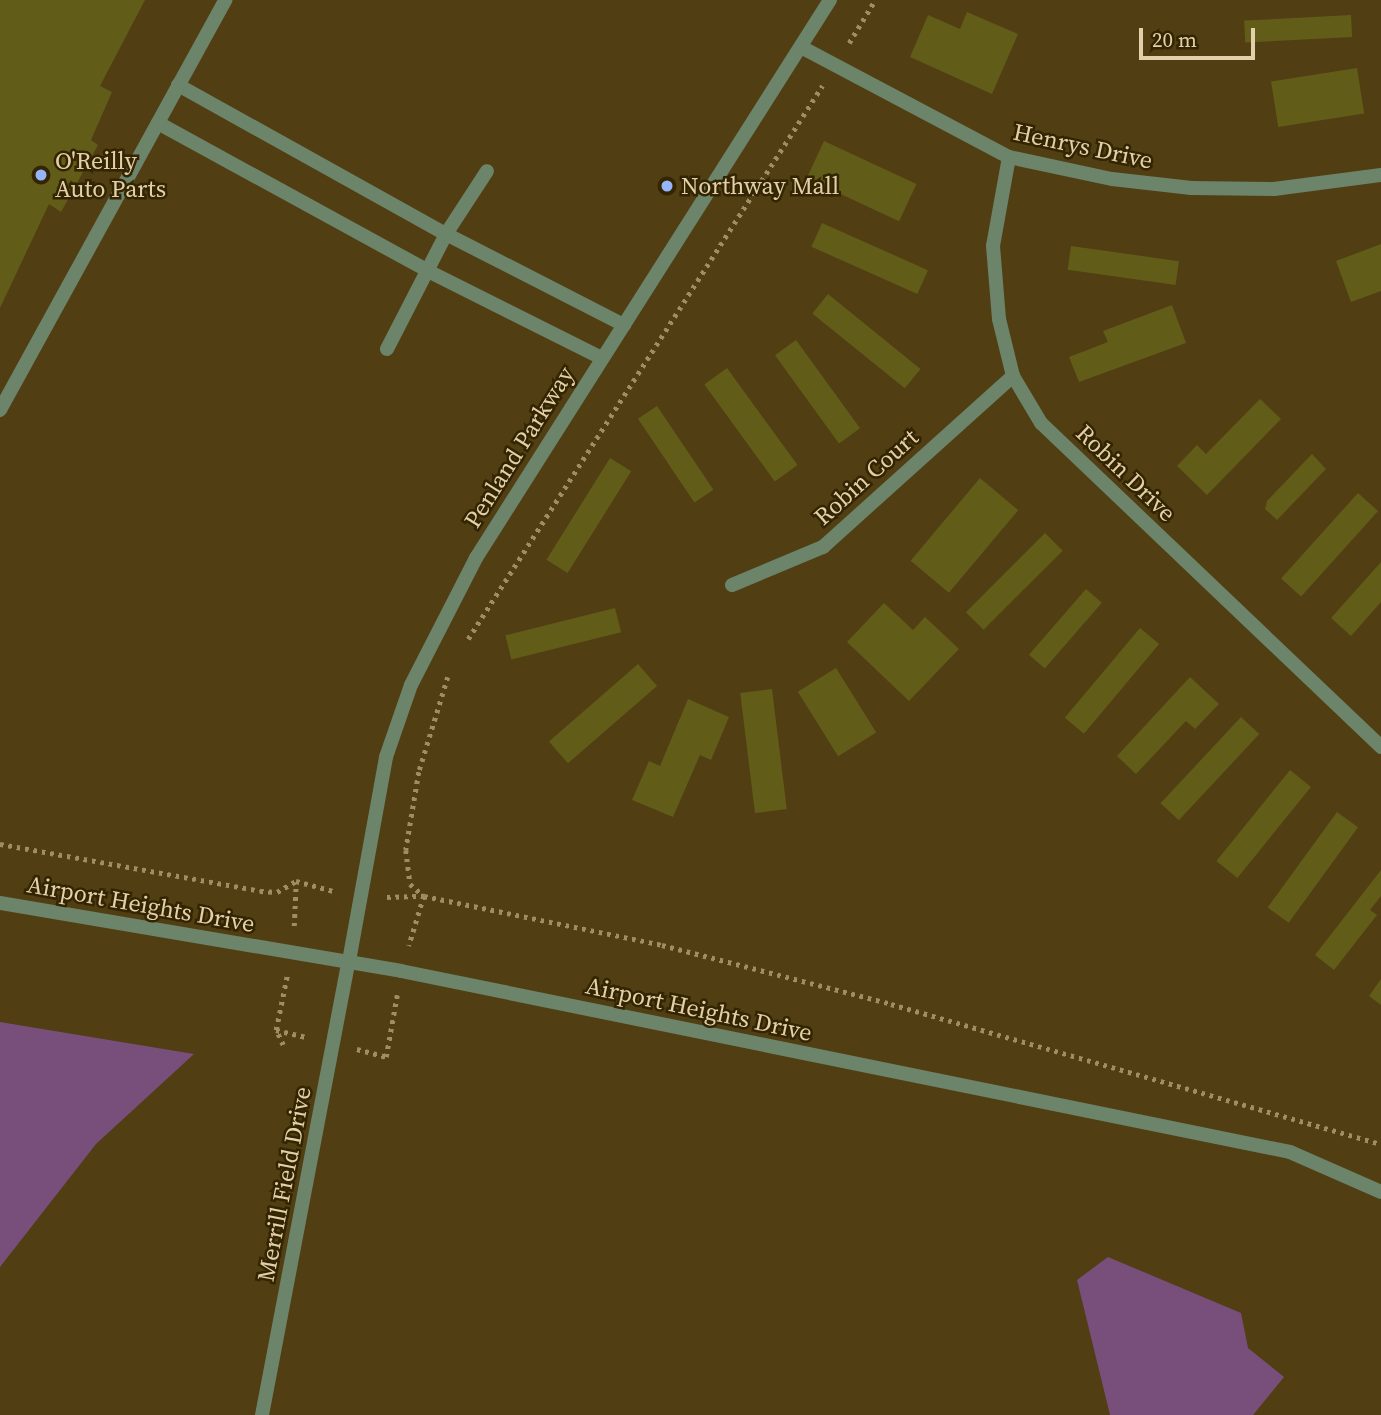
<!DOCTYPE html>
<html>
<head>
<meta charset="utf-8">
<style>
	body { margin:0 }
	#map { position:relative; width:1381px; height:1415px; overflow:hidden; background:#513e12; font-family:"Source Serif 4",serif }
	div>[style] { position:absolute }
	.green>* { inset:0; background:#784e7b }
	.building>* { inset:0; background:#625c19; transform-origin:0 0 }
	.path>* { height:4.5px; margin-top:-2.25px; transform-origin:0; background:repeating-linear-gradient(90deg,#a08d65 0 3.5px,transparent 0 8.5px) }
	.service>* { height:14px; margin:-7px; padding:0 7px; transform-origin:7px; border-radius:7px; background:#6b846a }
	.minor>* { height:14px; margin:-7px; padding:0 7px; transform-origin:7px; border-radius:7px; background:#6b846a }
	.tertiary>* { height:14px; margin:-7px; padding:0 7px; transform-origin:7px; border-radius:7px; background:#6b846a }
	.dots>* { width:19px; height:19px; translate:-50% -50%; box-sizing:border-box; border:4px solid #342502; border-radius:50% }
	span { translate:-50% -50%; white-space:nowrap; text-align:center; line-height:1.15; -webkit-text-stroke:5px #342502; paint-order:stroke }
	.street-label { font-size:24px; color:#e3d0aa }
	.poi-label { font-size:24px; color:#e3d0aa }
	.left { translate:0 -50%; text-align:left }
	.scale { position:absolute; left:1139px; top:28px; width:116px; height:32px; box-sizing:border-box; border:4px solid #e3d0aa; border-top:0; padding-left:9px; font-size:21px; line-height:24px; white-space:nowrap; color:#e3d0aa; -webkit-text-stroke:5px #342502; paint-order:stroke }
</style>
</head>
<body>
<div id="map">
	<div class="green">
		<div style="clip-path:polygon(0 1022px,194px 1054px,96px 1144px,0 1267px)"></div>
		<div style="clip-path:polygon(1108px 1257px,1241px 1313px,1248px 1348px,1284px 1377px,1253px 1415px,1110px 1415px,1077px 1280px)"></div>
	</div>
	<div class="building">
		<div style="clip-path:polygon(0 0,145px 0,100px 86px,112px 92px,91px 140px,98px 145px,61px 212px,49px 204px,0 308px)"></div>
		<div style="clip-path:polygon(967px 12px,1018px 34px,992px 94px,910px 57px,928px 15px,960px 29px)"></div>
		<div style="left:1351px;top:15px;width:22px;height:107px;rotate:87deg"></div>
		<div style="left:1357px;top:68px;width:46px;height:87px;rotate:81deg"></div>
		<div style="left:824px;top:141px;width:102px;height:41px;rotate:25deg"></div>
		<div style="left:822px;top:223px;width:116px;height:26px;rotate:24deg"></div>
		<div style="clip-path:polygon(1381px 244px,1381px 291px,1351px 302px,1336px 261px)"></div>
		<div style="left:1071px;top:246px;width:109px;height:24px;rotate:8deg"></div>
		<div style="left:828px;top:294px;width:119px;height:25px;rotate:39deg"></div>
		<div style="clip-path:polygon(1172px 305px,1186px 343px,1079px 382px,1069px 357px,1108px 342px,1103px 331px)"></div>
		<div style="left:796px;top:340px;width:109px;height:26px;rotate:54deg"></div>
		<div style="left:727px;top:368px;width:120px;height:28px;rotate:54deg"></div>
		<div style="clip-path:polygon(1260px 399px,1281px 419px,1207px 495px,1177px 466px,1197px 445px,1206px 454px)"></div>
		<div style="left:657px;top:406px;width:101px;height:23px;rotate:56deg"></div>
		<div style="clip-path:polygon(1312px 454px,1326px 469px,1277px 520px,1265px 509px,1267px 501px)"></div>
		<div style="left:610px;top:458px;width:25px;height:120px;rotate:32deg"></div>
		<div style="left:980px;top:478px;width:50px;height:108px;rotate:40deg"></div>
		<div style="left:1358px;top:493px;width:27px;height:115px;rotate:42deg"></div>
		<div style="left:1045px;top:533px;width:25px;height:112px;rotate:45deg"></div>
		<div style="clip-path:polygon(1381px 562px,1381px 602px,1351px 636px,1331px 618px)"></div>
		<div style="left:1086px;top:589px;width:21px;height:87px;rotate:41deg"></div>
		<div style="clip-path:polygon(884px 603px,913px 630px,925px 617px,959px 649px,909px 701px,847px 642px)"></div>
		<div style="left:615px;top:608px;width:25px;height:113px;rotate:76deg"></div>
		<div style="left:1140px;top:628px;width:25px;height:117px;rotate:40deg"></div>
		<div style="left:638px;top:664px;width:29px;height:118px;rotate:49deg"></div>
		<div style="left:836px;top:668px;width:76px;height:45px;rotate:58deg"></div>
		<div style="clip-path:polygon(1190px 677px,1219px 704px,1195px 729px,1186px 721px,1136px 774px,1117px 756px)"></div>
		<div style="left:772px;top:689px;width:121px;height:32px;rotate:83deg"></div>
		<div style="clip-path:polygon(688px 699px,729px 717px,711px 760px,700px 755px,673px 817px,632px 800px,649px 761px,660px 766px)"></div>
		<div style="left:1241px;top:717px;width:25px;height:118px;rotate:43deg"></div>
		<div style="left:1290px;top:770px;width:27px;height:117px;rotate:39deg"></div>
		<div style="left:1337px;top:812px;width:26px;height:118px;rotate:36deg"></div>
		<div style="clip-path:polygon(1381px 870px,1381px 896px,1370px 910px,1377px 915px,1334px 970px,1315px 955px)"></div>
		<div style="clip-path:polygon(1381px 979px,1381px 1005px,1369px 996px)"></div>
	</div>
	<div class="path">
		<div style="left:849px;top:43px;width:50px;rotate:-58.8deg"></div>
		<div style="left:468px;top:639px;width:657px;rotate:-57.37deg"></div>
		<div style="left:448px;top:677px;width:99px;rotate:107deg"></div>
		<div style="left:419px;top:772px;width:79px;rotate:99.5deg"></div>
		<div style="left:406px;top:850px;width:34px;rotate:83deg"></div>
		<div style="left:410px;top:884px;width:18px;rotate:41deg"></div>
		<div style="left:424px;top:896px;width:243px;rotate:11.6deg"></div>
		<div style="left:662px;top:945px;width:236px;rotate:14.4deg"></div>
		<div style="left:891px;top:1004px;width:510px;rotate:15.95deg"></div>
		<div style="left:0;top:844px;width:264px;rotate:10.2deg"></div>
		<div style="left:260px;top:891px;width:17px;rotate:3deg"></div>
		<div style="left:277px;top:892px;width:22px;rotate:-30deg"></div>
		<div style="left:296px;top:881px;width:42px;rotate:15deg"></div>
		<div style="left:387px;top:897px;width:37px;rotate:-2deg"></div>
		<div style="left:424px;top:896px;width:52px;rotate:106.7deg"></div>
		<div style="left:294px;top:926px;width:44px;rotate:-87.4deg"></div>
		<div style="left:276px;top:1030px;width:55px;rotate:-78.5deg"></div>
		<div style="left:283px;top:1045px;width:17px;rotate:-115deg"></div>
		<div style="left:276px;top:1030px;width:32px;rotate:13deg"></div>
		<div style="left:357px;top:1049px;width:30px;rotate:15deg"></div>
		<div style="left:386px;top:1057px;width:63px;rotate:-79.9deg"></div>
	</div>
	<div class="service">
		<div style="left:178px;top:85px;width:307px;rotate:29.1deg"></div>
		<div style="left:446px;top:234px;width:200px;rotate:27.1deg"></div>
		<div style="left:158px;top:123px;width:306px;rotate:28.7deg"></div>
		<div style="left:426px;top:270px;width:197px;rotate:26.6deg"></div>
		<div style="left:387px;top:349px;width:129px;rotate:-62.8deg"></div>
		<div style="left:446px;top:234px;width:75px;rotate:-56.9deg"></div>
		<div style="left:0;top:410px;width:468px;rotate:-61.2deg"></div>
	</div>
	<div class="minor">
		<div style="left:801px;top:47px;width:235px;rotate:27.9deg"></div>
		<div style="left:1009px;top:157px;width:105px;rotate:12.1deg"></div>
		<div style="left:1112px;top:179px;width:80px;rotate:6.5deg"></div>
		<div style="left:1191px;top:188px;width:83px;rotate:0.7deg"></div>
		<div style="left:1274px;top:189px;width:108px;rotate:-7.5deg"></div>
		<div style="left:1009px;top:157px;width:90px;rotate:100.2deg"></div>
		<div style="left:993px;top:246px;width:73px;rotate:85.3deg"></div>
		<div style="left:999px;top:319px;width:59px;rotate:76.2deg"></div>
		<div style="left:1013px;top:376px;width:55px;rotate:59.2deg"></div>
		<div style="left:1041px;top:423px;width:470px;rotate:43.6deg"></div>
		<div style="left:732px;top:585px;width:99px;rotate:-22.7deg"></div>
		<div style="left:823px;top:547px;width:256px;rotate:-42deg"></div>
		<div style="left:262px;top:1415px;width:462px;rotate:-79.2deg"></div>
	</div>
	<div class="tertiary">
		<div style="left:0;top:903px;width:407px;rotate:9.6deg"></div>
		<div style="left:401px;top:971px;width:907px;rotate:11.51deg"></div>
		<div style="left:1290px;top:1152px;width:99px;rotate:23.7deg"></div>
		<div style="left:349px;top:961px;width:207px;rotate:-79.7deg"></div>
		<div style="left:386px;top:757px;width:76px;rotate:-70.9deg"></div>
		<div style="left:411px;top:685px;width:143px;rotate:-62.9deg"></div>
		<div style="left:476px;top:558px;width:661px;rotate:-57.61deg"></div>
	</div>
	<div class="dots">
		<div style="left:41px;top:175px;background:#95b6fd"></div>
		<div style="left:667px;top:186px;background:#95b6fd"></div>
	</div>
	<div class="street-label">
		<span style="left:1083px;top:146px;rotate:12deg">Henrys Drive</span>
		<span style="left:519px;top:447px;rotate:-58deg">Penland Parkway</span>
		<span style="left:1126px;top:473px;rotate:44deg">Robin Drive</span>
		<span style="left:866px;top:477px;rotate:-42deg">Robin Court</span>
		<span style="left:141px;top:904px;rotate:10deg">Airport Heights Drive</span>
		<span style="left:699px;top:1009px;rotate:12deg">Airport Heights Drive</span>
		<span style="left:284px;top:1184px;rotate:-79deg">Merrill Field Drive</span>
	</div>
	<div class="poi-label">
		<span class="left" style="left:55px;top:175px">O'Reilly<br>Auto Parts</span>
		<span class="left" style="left:681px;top:186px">Northway Mall</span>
	</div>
	<div class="scale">20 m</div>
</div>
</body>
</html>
